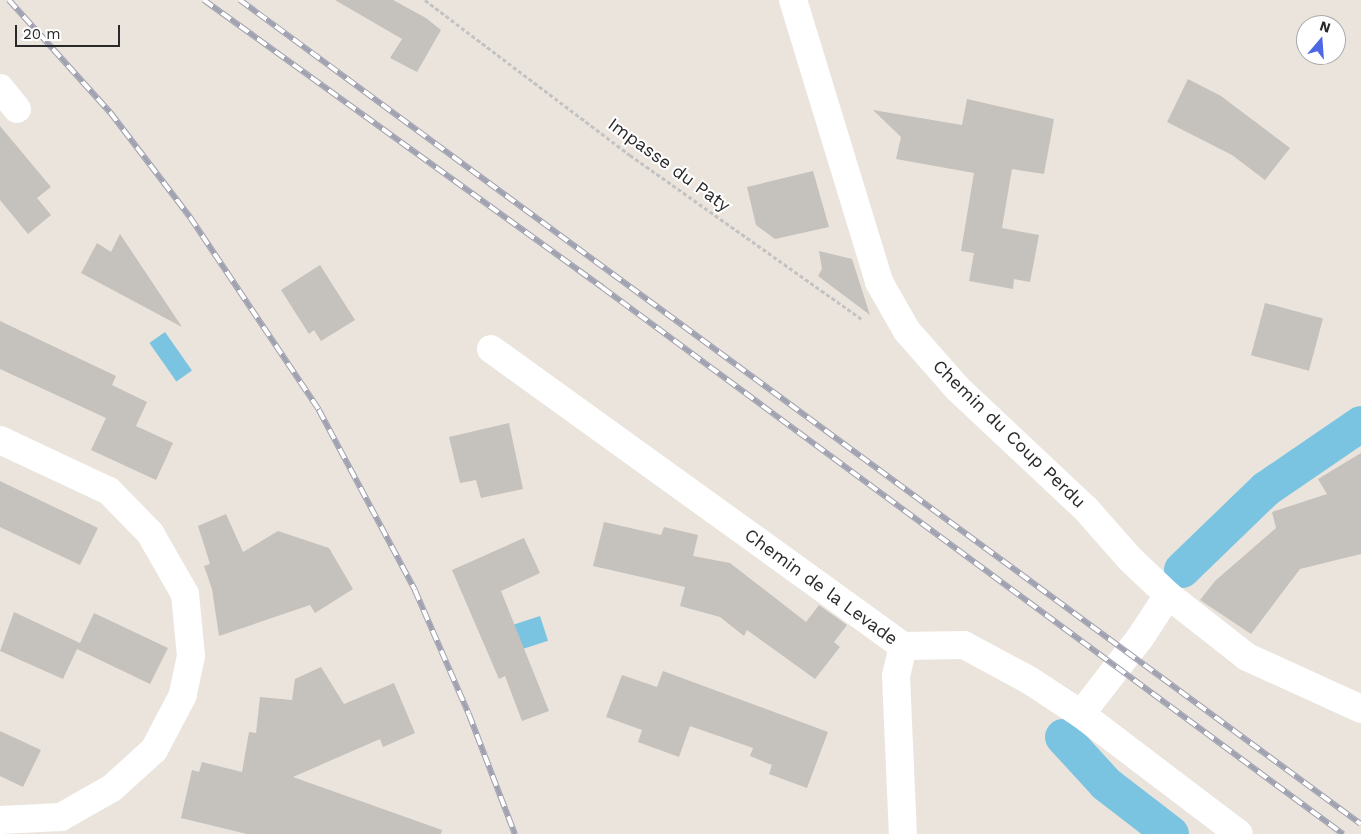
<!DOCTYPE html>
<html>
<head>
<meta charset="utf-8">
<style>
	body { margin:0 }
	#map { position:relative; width:1361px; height:834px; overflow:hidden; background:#eae4dc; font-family:"Work Sans",sans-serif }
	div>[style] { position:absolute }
	.water>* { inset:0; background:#7ac4e1; transform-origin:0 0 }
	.canal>* { height:36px; margin:-18px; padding:0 18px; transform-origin:18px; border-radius:18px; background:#7ac4e1 }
	.building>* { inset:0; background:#c5c1bc; transform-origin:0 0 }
	.path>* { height:3px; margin-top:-1.5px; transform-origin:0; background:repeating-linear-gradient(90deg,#c3c3c3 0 4px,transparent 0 6.5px) }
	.minor>* { height:28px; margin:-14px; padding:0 14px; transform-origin:14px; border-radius:14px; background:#fff }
	.rail>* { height:5.5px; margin-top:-2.75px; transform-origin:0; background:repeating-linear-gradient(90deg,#fff 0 11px,#a0a2b1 0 22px); box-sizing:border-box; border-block:1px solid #a0a2b1 }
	span { translate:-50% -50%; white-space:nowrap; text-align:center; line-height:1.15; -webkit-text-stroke:4px #fff; paint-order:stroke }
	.street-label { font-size:18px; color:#292929 }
	.north { position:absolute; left:1296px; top:15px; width:50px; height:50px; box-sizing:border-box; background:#fff; border:1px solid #a9a9a9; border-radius:50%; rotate:18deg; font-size:14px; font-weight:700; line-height:20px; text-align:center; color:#292929 }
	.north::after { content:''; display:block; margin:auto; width:18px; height:22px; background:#4d68e5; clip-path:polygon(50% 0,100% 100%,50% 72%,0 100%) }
	.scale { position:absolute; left:15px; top:25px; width:105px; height:22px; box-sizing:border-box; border:2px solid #292929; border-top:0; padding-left:6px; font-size:15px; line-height:18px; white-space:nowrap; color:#292929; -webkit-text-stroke:4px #fff; paint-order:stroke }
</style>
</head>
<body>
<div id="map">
	<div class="water">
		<div style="left:165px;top:332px;width:47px;height:19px;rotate:55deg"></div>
		<div style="left:540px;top:616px;width:26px;height:53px;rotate:72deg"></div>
	</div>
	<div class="canal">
		<div style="left:1182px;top:570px;width:117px;rotate:-44deg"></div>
		<div style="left:1266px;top:489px;width:115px;rotate:-34.4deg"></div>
		<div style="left:1063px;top:737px;width:64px;rotate:47.5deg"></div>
		<div style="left:1106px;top:784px;width:82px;rotate:37.6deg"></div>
	</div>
	<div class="building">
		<div style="clip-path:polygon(335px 0,393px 0,426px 18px,441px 30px,417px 72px,390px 58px,402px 39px)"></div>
		<div style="clip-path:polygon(1188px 79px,1221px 96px,1290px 148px,1265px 180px,1232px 155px,1167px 122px)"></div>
		<div style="clip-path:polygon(967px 99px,1054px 119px,1044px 174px,1012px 169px,1002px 228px,1039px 235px,1030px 282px,1014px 279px,1013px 289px,969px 281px,974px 253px,961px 251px,974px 173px,896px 159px,901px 137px,873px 110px,962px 125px)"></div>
		<div style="clip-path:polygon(0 126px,51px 187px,37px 198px,51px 215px,28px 234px,0 200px)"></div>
		<div style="clip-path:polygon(813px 171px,829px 227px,775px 239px,756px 225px,747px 187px)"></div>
		<div style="clip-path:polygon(120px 234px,182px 327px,81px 273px,97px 243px,111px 252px)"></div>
		<div style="clip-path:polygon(819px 251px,852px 259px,870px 315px,818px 276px,822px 269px)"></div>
		<div style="clip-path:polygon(320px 265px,355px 320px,321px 341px,314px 330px,309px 334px,281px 290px)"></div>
		<div style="left:1265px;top:303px;width:60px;height:54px;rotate:15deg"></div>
		<div style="clip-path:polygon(0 321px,116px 376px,112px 385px,147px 402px,136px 426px,173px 443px,156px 480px,91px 450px,106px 418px,0 369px)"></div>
		<div style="clip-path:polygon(509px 423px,523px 489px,481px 498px,476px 480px,460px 483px,449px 437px)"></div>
		<div style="clip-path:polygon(1361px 453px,1361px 554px,1300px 569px,1251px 634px,1200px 600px,1215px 581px,1276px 528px,1272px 512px,1327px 494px,1318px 479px)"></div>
		<div style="clip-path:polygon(0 481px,98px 528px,80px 565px,0 527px)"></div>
		<div style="clip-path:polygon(226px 514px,243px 552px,278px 531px,329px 548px,353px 589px,315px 613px,310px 605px,219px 636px,212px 589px,204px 566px,210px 564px,198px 526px)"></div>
		<div style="clip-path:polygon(604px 522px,661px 535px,664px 527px,698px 535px,693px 556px,730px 563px,806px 622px,819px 605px,847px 625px,834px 642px,840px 647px,815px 679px,747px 630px,744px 636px,720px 617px,680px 606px,685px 587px,593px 566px)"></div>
		<div style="clip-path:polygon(524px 538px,540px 573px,501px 591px,549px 711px,522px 721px,505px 676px,499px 679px,452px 570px)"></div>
		<div style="clip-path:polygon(14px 612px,80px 643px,94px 613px,168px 648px,150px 684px,77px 649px,63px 679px,0 651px)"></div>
		<div style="clip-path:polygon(321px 667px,344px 704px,394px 683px,415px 733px,383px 747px,380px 739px,293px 777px,442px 830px,441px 834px,247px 834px,181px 818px,192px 770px,199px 772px,202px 762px,242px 772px,249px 732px,256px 733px,260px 697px,292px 700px,295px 679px)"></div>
		<div style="clip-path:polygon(663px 671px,828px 732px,807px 788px,769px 774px,772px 765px,750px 756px,753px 748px,690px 726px,679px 757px,638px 742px,642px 730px,606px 717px,622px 675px,657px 687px)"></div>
		<div style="clip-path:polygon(0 731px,41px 750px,23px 787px,0 776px)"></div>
	</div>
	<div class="path">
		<div style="left:425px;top:0;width:257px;rotate:37.1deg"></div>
		<div style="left:630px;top:155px;width:284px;rotate:35.3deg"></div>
	</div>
	<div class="minor">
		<div style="left:793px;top:0;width:295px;rotate:73deg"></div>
		<div style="left:879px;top:282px;width:56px;rotate:60.3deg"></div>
		<div style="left:907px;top:331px;width:76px;rotate:48.7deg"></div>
		<div style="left:957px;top:388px;width:177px;rotate:43.2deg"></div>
		<div style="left:1086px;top:509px;width:65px;rotate:48.7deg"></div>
		<div style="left:1129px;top:558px;width:54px;rotate:43.5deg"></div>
		<div style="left:1168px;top:595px;width:100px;rotate:38.1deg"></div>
		<div style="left:1247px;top:657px;width:125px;rotate:24.5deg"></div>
		<div style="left:0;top:88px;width:27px;rotate:51deg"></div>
		<div style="left:491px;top:349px;width:508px;rotate:35.79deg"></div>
		<div style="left:903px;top:646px;width:61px;rotate:-0.9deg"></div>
		<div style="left:964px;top:645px;width:74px;rotate:28.3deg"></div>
		<div style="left:1029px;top:680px;width:62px;rotate:33.2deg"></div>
		<div style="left:1081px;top:714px;width:198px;rotate:37.2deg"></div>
		<div style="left:0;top:440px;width:120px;rotate:25.1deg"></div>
		<div style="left:109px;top:491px;width:59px;rotate:45.7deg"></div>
		<div style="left:150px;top:533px;width:70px;rotate:60.2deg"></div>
		<div style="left:185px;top:594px;width:62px;rotate:84.5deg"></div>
		<div style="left:191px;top:656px;width:40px;rotate:102deg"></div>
		<div style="left:183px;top:695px;width:62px;rotate:117.8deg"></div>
		<div style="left:154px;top:750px;width:57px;rotate:137.9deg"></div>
		<div style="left:112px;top:788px;width:59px;rotate:150.4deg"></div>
		<div style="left:61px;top:817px;width:61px;rotate:177.2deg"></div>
		<div style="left:903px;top:646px;width:31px;rotate:103deg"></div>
		<div style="left:896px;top:676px;width:158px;rotate:87.5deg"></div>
		<div style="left:1081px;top:714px;width:96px;rotate:-52.2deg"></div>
		<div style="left:1140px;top:638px;width:51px;rotate:-56.9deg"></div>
	</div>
	<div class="rail">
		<div style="left:9px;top:0;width:151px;rotate:48deg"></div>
		<div style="left:110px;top:112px;width:132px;rotate:52.7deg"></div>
		<div style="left:190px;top:217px;width:232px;rotate:56.2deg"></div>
		<div style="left:319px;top:410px;width:204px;rotate:61.9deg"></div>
		<div style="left:415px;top:590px;width:135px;rotate:66.5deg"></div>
		<div style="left:469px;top:714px;width:129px;rotate:69deg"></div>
		<div style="left:204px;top:0;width:492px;rotate:35.8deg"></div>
		<div style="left:603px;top:288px;width:920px;rotate:36.42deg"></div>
		<div style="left:240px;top:0;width:1391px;rotate:36.32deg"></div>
	</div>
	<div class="street-label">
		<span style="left:669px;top:165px;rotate:36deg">Impasse du Paty</span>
		<span style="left:1009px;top:434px;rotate:44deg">Chemin du Coup Perdu</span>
		<span style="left:821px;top:587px;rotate:36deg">Chemin de la Levade</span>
	</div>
	<div class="north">N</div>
	<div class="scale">20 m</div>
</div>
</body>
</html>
